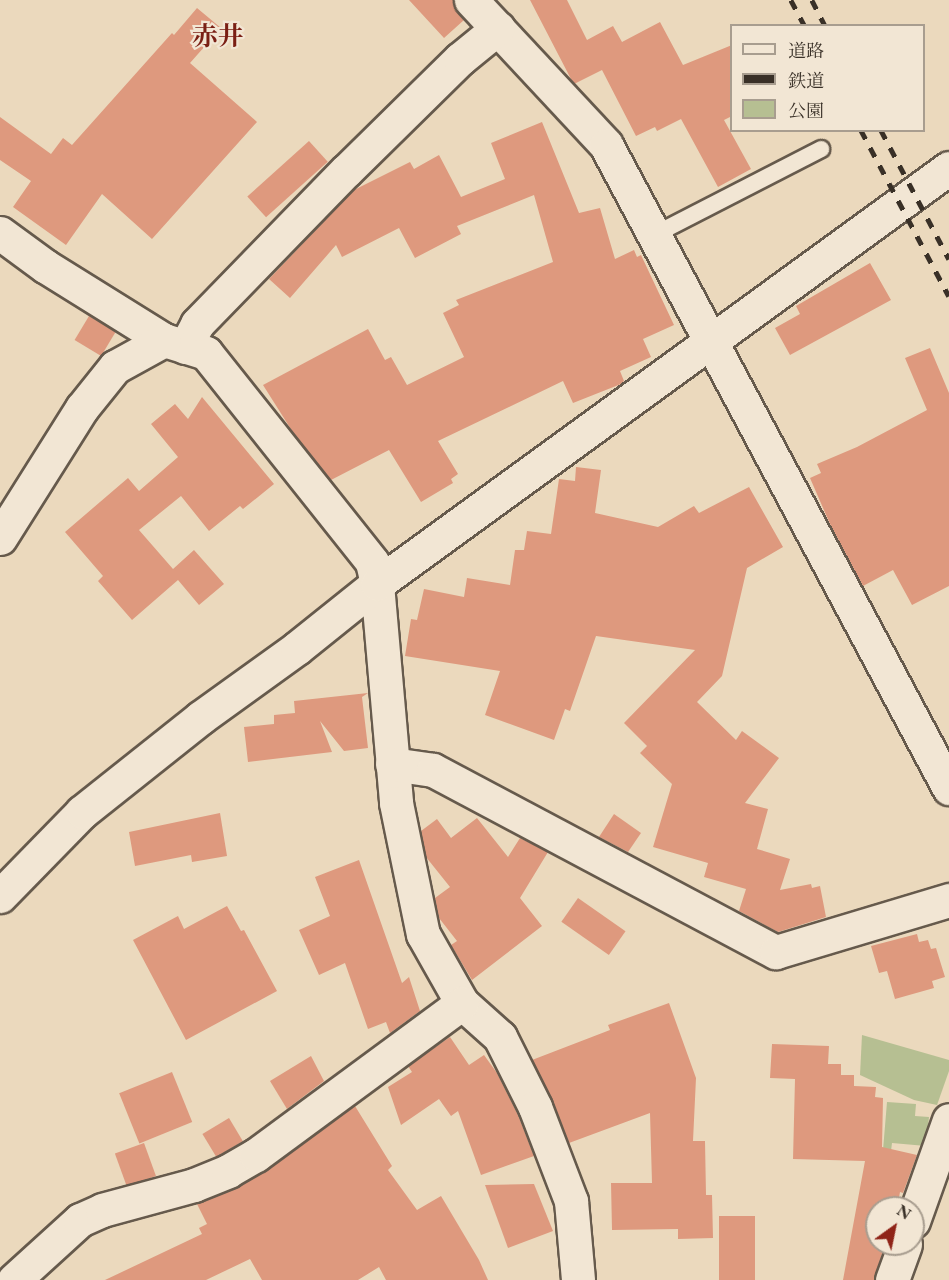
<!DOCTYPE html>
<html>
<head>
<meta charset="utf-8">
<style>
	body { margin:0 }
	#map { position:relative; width:949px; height:1280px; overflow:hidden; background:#ebd9bd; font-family:"EB Garamond","Noto Serif JP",serif }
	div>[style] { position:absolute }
	.green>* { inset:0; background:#b6bf92 }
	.building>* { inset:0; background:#de997e; transform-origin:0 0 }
	.roads { filter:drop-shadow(2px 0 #665a4c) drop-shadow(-2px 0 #665a4c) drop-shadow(0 2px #665a4c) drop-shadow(0 -2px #665a4c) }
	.lane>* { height:16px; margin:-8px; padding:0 8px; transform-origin:8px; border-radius:8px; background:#f2e6d4 }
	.street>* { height:33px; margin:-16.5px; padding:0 16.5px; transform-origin:16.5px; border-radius:16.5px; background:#f2e6d4 }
	.secondary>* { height:33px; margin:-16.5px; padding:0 16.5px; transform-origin:16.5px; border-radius:16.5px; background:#f2e6d4 }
	.rail>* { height:4.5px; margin-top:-2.25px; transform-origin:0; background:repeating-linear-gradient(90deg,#393027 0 10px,transparent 0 20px) }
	span { translate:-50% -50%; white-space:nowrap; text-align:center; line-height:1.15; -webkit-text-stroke:4.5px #f2e6d4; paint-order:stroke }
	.neighbourhood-label { font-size:26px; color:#7a1f14; font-weight:700 }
	.legend { position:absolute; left:730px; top:24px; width:195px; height:108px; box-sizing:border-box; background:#f2e6d4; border:2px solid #a89d8f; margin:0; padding:8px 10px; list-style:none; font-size:18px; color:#393027 }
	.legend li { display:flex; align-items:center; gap:12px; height:30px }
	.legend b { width:30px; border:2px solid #a89d8f }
	.north { position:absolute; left:865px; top:1196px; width:60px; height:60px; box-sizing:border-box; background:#f2e6d4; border:2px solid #a89d8f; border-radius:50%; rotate:33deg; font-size:16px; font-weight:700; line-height:24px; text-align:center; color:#393027 }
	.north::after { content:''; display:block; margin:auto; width:21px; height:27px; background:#8f2418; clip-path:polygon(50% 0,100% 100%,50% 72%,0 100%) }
</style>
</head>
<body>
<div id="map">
	<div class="green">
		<div style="clip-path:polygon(862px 1035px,949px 1060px,949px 1071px,937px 1105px,914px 1100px,860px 1075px)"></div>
		<div style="clip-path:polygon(887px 1102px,916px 1104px,915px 1116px,929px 1117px,926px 1146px,892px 1143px,891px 1151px,883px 1150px)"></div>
	</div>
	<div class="building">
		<div style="clip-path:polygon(409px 0,453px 0,457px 12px,464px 20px,444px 38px)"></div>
		<div style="clip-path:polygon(530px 0,567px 0,587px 40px,613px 26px,622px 42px,660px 22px,683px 65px,732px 45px,732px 116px,724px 120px,751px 169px,718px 187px,681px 119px,657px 131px,655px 127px,636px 136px,602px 70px,574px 84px,572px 81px)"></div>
		<div style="clip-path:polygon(197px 8px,221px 28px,190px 63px,257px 122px,152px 239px,102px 194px,66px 245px,13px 207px,31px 181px,0 160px,0 117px,51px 154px,63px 138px,72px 145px,172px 33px,174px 35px)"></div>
		<div style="clip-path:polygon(542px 122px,579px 213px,600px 208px,615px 259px,634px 250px,637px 257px,641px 255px,674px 325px,643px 339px,651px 357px,620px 371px,624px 381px,621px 384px,573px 403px,563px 381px,438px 441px,458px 474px,451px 479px,453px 483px,421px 502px,389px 450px,331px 480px,294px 434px,263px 385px,368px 329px,385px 360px,391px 357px,407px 385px,464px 357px,443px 313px,459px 305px,456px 300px,553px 262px,534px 195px,457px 226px,461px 234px,415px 258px,399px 228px,342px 257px,336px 245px,290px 298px,269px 279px,354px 190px,410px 162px,414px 169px,439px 155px,461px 197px,505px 179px,491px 143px)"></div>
		<div style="left:309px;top:141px;width:28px;height:83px;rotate:48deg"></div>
		<div style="clip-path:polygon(870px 263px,891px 300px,790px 355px,775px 328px,800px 314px,796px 306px)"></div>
		<div style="left:89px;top:316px;width:31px;height:28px;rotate:31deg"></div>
		<div style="clip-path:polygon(930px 348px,949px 393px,949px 586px,912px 605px,893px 570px,863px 586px,830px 524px,810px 478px,821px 473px,817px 464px,857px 447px,927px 410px,905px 358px)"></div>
		<div style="clip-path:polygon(202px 397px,274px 484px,243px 509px,240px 506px,209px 531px,181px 496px,139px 530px,173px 569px,194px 550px,224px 584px,199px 605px,178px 580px,132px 620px,98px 581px,103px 576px,65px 532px,128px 478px,139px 491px,178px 457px,151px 424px,175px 404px,188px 419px)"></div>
		<div style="clip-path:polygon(576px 467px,601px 470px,595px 513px,658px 527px,694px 506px,699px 513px,749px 487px,783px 547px,747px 568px,722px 676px,697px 702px,736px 740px,742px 731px,779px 758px,745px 803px,768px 809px,757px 849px,790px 859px,780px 890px,811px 884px,812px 888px,820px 886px,826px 917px,778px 932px,739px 911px,746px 889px,704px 877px,708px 863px,653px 847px,672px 784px,640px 753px,647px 746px,624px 723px,695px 650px,596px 636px,570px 711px,565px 709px,554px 740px,485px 715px,500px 671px,405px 656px,411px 619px,417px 620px,424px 589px,464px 597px,467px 578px,510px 585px,515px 550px,524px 550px,527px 531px,551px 534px,559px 479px,575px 481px)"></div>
		<div style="clip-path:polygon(368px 693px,362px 697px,368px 748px,344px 751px,320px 721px,332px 752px,248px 762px,244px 727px,274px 724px,274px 715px,295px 713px,294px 701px)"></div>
		<div style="clip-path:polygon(220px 813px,227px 856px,192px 862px,191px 855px,135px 866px,129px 832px)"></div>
		<div style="clip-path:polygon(614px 814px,641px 833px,628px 852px,599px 837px)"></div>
		<div style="clip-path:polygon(477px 818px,508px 857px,520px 838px,548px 852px,520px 898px,542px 926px,472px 980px,451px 945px,457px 941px,439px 918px,435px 898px,450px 887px,426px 857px,421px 831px,437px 819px,451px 838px)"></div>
		<div style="clip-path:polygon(359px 860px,402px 983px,409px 977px,420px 1011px,390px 1033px,386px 1022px,368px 1029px,345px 963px,319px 975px,299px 930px,330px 916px,315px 877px)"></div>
		<div style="left:578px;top:898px;width:58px;height:29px;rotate:35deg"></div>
		<div style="clip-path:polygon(227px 906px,241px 931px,244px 930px,277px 991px,186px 1040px,133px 940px,178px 916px,184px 929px)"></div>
		<div style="clip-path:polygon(917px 934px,919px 942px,928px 940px,931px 949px,936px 948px,945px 977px,932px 981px,934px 988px,895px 999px,887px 971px,879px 973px,871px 946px)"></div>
		<div style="clip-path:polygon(669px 1003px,696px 1078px,693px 1141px,705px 1141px,706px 1195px,712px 1195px,713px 1238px,678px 1239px,678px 1229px,612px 1230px,611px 1183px,652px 1183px,650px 1113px,569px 1143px,552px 1099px,532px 1060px,610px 1030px,608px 1025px)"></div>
		<div style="clip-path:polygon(450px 1037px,469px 1065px,484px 1055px,497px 1073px,518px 1115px,534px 1156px,481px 1175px,458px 1111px,451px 1116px,439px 1099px,401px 1125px,388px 1087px,412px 1072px,408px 1066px)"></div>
		<div style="clip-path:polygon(772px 1044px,829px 1046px,828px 1064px,841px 1064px,841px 1075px,854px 1075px,854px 1086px,876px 1087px,875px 1097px,883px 1098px,882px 1147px,917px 1155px,903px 1193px,900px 1192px,897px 1208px,877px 1208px,877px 1244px,885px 1244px,874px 1280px,843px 1280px,865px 1161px,793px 1159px,795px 1079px,770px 1078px)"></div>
		<div style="clip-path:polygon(311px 1056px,324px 1081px,287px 1109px,270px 1081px)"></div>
		<div style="left:172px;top:1072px;width:54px;height:57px;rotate:68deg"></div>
		<div style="clip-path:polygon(355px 1106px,392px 1166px,388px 1170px,417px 1210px,441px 1196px,479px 1260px,488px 1280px,386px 1280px,379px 1267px,358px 1280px,262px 1280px,250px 1259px,206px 1280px,105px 1280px,202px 1234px,199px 1228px,207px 1224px,197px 1204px,235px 1188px,265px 1171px)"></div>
		<div style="left:229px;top:1118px;width:27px;height:31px;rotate:59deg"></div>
		<div style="left:144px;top:1143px;width:35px;height:31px;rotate:70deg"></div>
		<div style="clip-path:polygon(534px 1184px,553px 1231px,508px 1248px,485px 1185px)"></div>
		<div style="left:719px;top:1216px;width:36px;height:64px"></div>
	</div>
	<div class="roads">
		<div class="lane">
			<div style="left:654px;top:235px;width:188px;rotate:-27.2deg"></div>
		</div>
		<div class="street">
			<div style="left:471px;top:0;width:198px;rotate:47deg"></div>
			<div style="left:606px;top:145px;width:729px;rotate:61.92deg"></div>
			<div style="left:0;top:233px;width:56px;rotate:36.3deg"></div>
			<div style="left:45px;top:266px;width:140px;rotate:31.9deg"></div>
			<div style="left:164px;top:340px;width:44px;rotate:17.2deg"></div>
			<div style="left:206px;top:353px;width:267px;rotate:51.5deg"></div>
			<div style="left:372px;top:562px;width:23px;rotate:77deg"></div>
			<div style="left:377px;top:584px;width:220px;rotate:85deg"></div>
			<div style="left:396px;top:803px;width:134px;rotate:78.4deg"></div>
			<div style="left:423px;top:934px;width:79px;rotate:60.5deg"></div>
			<div style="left:462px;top:1003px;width:51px;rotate:41.8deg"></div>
			<div style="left:500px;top:1037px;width:78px;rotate:63.4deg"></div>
			<div style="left:535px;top:1107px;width:101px;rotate:69deg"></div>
			<div style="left:571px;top:1201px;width:79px;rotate:84.9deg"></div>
			<div style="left:185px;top:347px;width:26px;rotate:-62deg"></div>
			<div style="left:197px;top:324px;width:214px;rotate:-45.8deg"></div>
			<div style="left:346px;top:171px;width:160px;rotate:-44.5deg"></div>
			<div style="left:460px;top:59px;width:49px;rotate:-39.2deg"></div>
			<div style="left:0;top:538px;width:154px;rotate:-57.8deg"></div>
			<div style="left:82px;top:408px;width:53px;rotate:-51.2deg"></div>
			<div style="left:115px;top:367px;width:56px;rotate:-28.9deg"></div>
			<div style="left:392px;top:764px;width:41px;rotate:8.3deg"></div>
			<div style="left:433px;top:770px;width:388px;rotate:28deg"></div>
			<div style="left:776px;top:952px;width:181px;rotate:-16.7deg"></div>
			<div style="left:913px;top:1221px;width:107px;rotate:-70.4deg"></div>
			<div style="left:14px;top:1280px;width:89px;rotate:-42.3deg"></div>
			<div style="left:80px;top:1220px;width:24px;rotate:-24deg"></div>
			<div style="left:102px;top:1210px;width:95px;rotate:-15.2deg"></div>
			<div style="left:194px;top:1185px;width:37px;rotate:-22deg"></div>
			<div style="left:228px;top:1171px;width:32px;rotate:-30deg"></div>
			<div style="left:256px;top:1155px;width:256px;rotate:-36.4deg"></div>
			<div style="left:892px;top:1280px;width:38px;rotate:-70deg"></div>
		</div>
		<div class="secondary">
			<div style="left:0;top:896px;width:117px;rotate:-45.7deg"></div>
			<div style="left:82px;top:812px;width:151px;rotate:-38.5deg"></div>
			<div style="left:200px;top:718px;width:120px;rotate:-35.8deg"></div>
			<div style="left:297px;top:648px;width:102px;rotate:-38.7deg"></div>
			<div style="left:377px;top:584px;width:707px;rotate:-36.03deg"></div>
		</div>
	</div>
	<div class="rail">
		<div style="left:791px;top:0;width:30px;rotate:62deg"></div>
		<div style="left:812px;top:0;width:29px;rotate:63deg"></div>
		<div style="left:861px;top:130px;width:188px;rotate:62.1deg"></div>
		<div style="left:881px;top:130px;width:146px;rotate:62.2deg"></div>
	</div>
	<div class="neighbourhood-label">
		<span style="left:218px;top:37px">赤井</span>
	</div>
	<ul class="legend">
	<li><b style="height:8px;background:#f2e6d4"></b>道路</li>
	<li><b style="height:8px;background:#393027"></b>鉄道</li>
	<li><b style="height:16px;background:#b6bf92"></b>公園</li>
	</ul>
	<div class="north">N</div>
</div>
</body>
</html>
